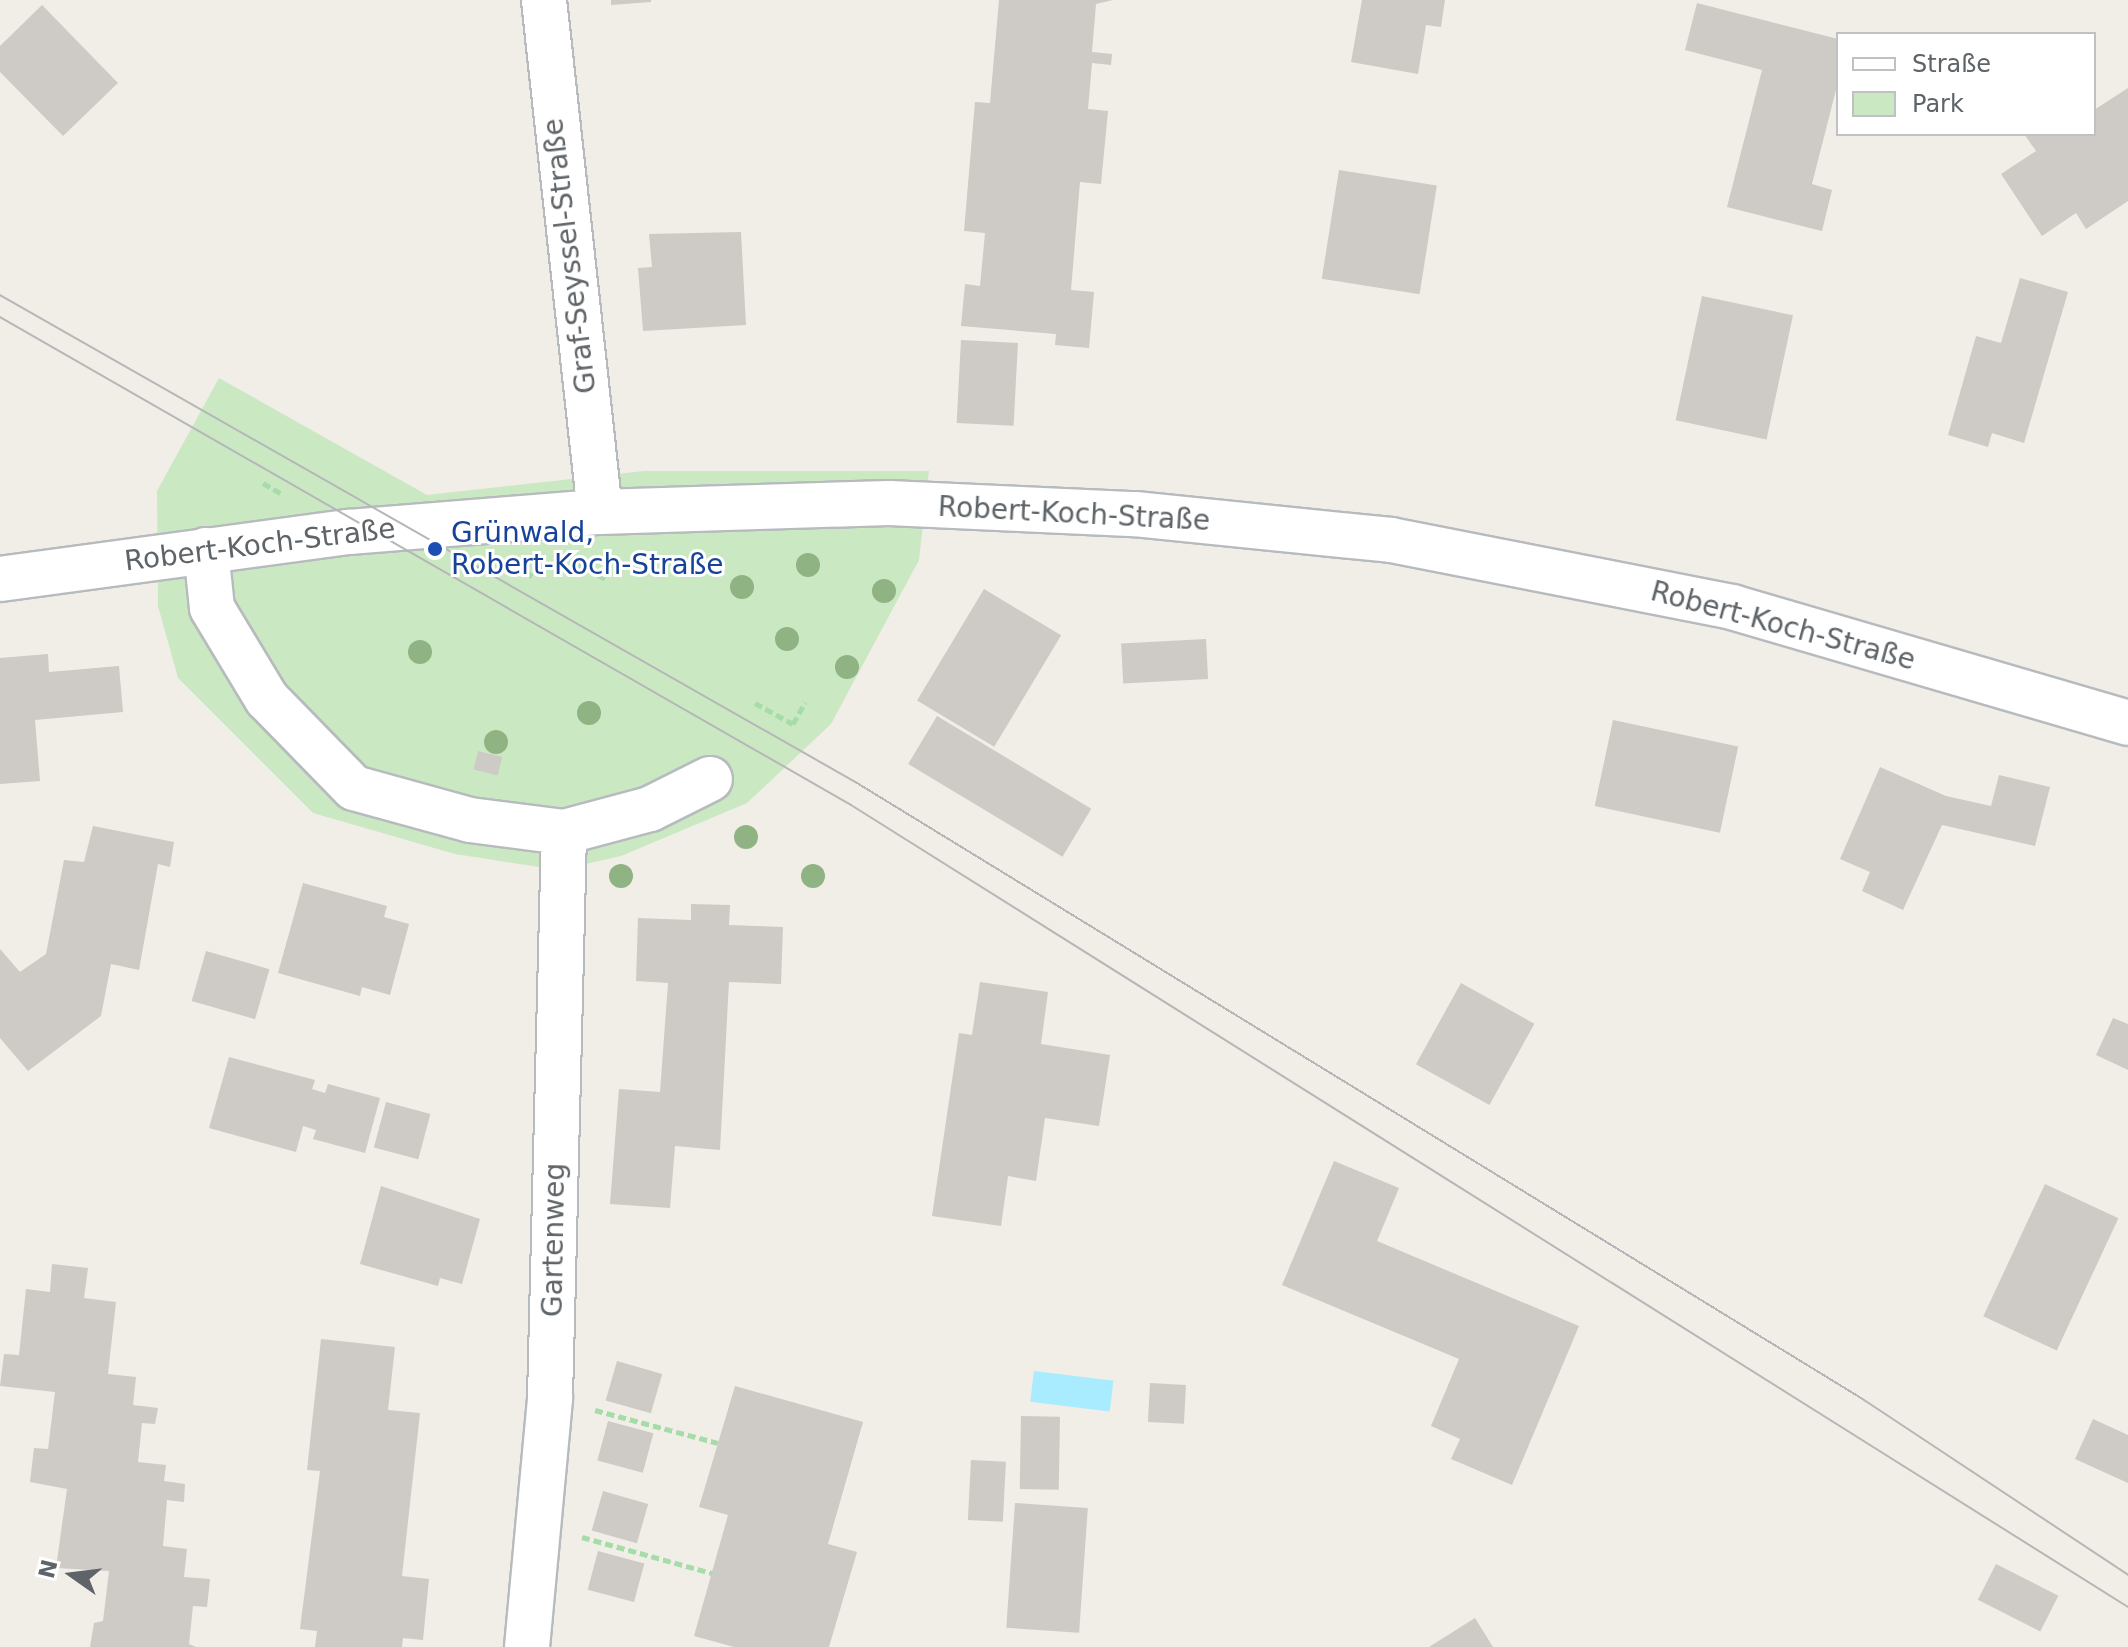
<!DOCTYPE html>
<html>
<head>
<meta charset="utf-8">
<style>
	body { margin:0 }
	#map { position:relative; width:2128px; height:1647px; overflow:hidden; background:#f1ede7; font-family:"DejaVu Sans",sans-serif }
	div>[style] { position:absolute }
	.green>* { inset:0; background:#cae9c3 }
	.water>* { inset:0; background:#a9ebff; transform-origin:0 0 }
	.building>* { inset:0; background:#cecac6; transform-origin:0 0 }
	.path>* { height:5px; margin-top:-2.5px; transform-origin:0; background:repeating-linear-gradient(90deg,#a5dca8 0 8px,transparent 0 12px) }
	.roads { filter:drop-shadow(2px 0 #b7bbbe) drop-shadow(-2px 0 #b7bbbe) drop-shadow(0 2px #b7bbbe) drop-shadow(0 -2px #b7bbbe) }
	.minor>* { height:44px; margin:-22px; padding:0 22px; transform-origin:22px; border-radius:22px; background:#fff }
	.tram>* { height:2px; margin:-1px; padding:0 1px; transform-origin:1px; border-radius:1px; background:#b5b6b7 }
	.trees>* { width:24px; height:24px; margin:-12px; border-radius:50%; background:#8fb382 }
	.dots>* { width:22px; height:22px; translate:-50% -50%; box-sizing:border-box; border:4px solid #fff; border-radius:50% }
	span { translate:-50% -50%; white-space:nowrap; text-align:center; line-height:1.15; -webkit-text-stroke:6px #fff; paint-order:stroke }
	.street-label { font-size:28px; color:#5e6468 }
	.transit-label { font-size:28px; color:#164399 }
	.left { translate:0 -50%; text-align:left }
	.legend { position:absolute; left:1836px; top:32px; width:260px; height:104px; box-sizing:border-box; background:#fff; border:2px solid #bfc1c3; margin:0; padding:10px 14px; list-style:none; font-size:24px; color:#5e6468 }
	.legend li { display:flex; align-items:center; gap:16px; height:40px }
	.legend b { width:40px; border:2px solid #bfc1c3 }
	.north { position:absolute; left:32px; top:1535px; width:80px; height:80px; -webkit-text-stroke:6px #fff; paint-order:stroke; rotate:284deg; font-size:22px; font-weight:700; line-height:32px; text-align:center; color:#5e6468 }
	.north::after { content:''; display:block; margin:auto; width:28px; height:36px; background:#5e6468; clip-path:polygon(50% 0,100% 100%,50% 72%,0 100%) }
</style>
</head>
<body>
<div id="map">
	<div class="green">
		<div style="clip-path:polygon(219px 378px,427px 495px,644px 471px,929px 471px,919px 560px,831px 724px,747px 803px,621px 856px,559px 870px,455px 854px,313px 813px,178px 678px,158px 606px,157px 491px)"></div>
	</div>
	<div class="water">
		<div style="left:1034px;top:1371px;width:80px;height:31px;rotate:7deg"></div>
	</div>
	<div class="building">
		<div style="clip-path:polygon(611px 0,651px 0,651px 2px,611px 5px)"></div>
		<div style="clip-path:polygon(999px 0,1113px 0,1096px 4px,1092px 52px,1112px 54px,1111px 65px,1092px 63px,1088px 109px,1108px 111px,1101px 184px,1080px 182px,1071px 290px,1094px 292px,1089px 348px,1055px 345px,1056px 334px,961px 326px,965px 284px,980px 286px,985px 233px,964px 231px,975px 102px,990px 103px)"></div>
		<div style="clip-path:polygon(1362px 0,1445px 0,1441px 27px,1426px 25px,1418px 74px,1351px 62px)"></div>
		<div style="clip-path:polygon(1697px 3px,1838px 39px,1838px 82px,1812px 184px,1832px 190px,1822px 231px,1727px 207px,1762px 70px,1685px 50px)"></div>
		<div style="clip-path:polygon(42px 5px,118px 83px,63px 136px,0 72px,0 46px)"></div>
		<div style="clip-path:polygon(2128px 88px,2128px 201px,2086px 229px,2076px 213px,2042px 236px,2001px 174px,2036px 151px,2024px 134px,2094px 134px,2094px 110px)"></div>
		<div style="left:1339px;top:170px;width:99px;height:110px;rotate:9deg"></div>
		<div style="clip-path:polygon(741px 232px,746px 325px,643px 331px,638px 268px,652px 267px,649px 234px)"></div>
		<div style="clip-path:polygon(2020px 278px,2068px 292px,2024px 443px,1992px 433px,1988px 447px,1948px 435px,1976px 336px,2001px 343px)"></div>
		<div style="left:1702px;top:296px;width:93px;height:127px;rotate:12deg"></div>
		<div style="left:961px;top:340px;width:57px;height:83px;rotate:3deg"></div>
		<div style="left:984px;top:589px;width:90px;height:130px;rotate:31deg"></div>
		<div style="left:1206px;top:639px;width:40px;height:85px;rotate:87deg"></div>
		<div style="clip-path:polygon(48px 654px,49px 672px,119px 666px,123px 712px,35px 720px,40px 781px,0 784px,0 658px)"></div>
		<div style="left:937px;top:716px;width:180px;height:56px;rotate:31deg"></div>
		<div style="left:1613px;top:720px;width:128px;height:88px;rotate:12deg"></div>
		<div style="left:478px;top:751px;width:25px;height:19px;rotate:14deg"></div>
		<div style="clip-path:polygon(1880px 767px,1946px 796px,1991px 806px,1999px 775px,2050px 787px,2035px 846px,1942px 825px,1903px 910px,1862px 891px,1870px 872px,1840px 859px)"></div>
		<div style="clip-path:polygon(93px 826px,174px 842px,170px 867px,158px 864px,139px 970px,111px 964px,101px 1016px,28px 1071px,0 1038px,0 949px,20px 972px,46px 954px,64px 860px,84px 862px)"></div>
		<div style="clip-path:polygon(303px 883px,387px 906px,384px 917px,409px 924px,390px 995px,362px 987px,360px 996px,278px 973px)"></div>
		<div style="clip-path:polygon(691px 904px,730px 905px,729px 925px,783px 927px,781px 984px,729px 982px,720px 1150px,675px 1146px,670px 1208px,610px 1204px,619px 1089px,660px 1092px,668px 983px,636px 981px,638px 918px,691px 920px)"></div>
		<div style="left:206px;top:951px;width:66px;height:52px;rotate:16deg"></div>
		<div style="clip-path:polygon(980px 982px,1048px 992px,1041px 1044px,1110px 1055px,1099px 1126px,1045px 1118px,1036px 1181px,1008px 1176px,1001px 1226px,932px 1216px,959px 1033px,972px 1035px)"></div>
		<div style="left:1461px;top:983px;width:84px;height:93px;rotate:29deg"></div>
		<div style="clip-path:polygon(2113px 1018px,2128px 1024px,2128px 1070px,2096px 1055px)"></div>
		<div style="clip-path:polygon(229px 1057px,315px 1080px,312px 1089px,325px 1093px,328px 1084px,380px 1098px,365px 1153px,313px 1139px,316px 1130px,303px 1126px,296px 1152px,209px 1128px)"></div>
		<div style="left:386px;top:1102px;width:46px;height:47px;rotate:15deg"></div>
		<div style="clip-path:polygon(1334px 1161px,1399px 1188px,1377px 1241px,1579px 1326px,1512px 1485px,1451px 1459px,1460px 1439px,1431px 1426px,1459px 1359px,1282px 1285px)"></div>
		<div style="left:2045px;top:1184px;width:81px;height:146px;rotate:25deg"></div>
		<div style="clip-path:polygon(381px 1186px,480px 1219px,462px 1284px,440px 1278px,438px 1286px,360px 1264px)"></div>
		<div style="clip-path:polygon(52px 1264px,88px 1268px,84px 1298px,116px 1302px,108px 1374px,136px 1377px,133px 1405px,158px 1408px,155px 1424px,142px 1423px,138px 1462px,166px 1465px,164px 1481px,185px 1484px,184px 1502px,167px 1500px,163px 1546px,187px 1549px,184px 1577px,210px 1579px,207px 1607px,193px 1606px,189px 1644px,196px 1647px,90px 1647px,94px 1623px,103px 1621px,109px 1571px,56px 1568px,67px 1489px,30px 1482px,34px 1448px,48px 1449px,55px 1392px,0 1386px,4px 1354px,19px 1355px,26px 1289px,50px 1292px)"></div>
		<div style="clip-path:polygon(321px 1339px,395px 1347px,388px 1410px,420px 1413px,402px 1576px,429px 1579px,423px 1640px,403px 1638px,402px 1647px,315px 1647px,317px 1631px,300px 1629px,320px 1471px,307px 1470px)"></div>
		<div style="left:617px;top:1361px;width:47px;height:41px;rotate:16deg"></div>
		<div style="left:1150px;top:1383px;width:36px;height:39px;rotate:3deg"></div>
		<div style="clip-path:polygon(735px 1386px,863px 1422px,828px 1544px,857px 1552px,829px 1647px,734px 1647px,694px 1636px,728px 1515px,699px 1507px)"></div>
		<div style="left:1021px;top:1416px;width:39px;height:73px;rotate:1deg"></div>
		<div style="clip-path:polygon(2093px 1419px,2128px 1435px,2128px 1483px,2075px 1459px)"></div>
		<div style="left:608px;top:1421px;width:47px;height:41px;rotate:15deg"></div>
		<div style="left:971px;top:1460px;width:35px;height:60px;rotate:3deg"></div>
		<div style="left:603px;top:1491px;width:47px;height:41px;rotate:16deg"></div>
		<div style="left:1015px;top:1503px;width:73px;height:125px;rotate:4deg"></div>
		<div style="left:598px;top:1551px;width:48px;height:40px;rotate:15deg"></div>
		<div style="left:1996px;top:1564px;width:70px;height:40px;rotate:27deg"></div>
		<div style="clip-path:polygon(1475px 1618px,1493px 1647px,1429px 1647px)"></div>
	</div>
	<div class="path">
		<div style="left:263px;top:483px;width:22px;rotate:30deg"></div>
		<div style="left:577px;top:563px;width:35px;rotate:29deg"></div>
		<div style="left:515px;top:566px;width:20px;rotate:30deg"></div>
		<div style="left:755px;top:703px;width:43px;rotate:28.9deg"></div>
		<div style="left:793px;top:724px;width:25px;rotate:-61deg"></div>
		<div style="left:595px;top:1410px;width:127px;rotate:15deg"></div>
		<div style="left:582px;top:1537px;width:135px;rotate:15.5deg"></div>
	</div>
	<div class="roads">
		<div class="minor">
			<div style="left:544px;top:0;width:515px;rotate:83.76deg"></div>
			<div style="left:206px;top:550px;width:58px;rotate:84.1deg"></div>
			<div style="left:212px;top:608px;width:106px;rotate:58.9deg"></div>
			<div style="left:267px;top:699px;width:124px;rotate:45.7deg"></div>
			<div style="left:354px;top:788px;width:120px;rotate:15.4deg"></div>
			<div style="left:470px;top:820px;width:95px;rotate:7.3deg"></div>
			<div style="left:564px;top:832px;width:89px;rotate:-15deg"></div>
			<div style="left:650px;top:809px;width:67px;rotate:-26.6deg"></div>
			<div style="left:0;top:579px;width:352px;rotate:-7.7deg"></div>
			<div style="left:349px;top:532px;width:252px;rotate:-4.6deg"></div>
			<div style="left:600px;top:512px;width:289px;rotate:-1.8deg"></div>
			<div style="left:889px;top:503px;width:246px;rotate:2.6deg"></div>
			<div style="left:1135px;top:514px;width:257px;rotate:5.8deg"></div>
			<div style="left:1391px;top:540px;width:348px;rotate:11.1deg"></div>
			<div style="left:1732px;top:607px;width:413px;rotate:16.3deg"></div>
			<div style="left:527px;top:1647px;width:250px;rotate:-84.7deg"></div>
			<div style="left:550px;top:1398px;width:566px;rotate:-88.58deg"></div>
		</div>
	</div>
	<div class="tram">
		<div style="left:0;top:295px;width:986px;rotate:29.66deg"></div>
		<div style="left:857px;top:783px;width:1177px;rotate:31.49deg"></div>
		<div style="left:1861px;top:1398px;width:320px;rotate:33.5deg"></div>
		<div style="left:0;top:317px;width:981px;rotate:29.83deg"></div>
		<div style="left:851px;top:805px;width:1508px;rotate:32.13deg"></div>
	</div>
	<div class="trees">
		<div style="left:808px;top:565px"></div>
		<div style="left:742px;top:587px"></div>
		<div style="left:884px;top:591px"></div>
		<div style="left:787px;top:639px"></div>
		<div style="left:420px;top:652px"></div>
		<div style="left:847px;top:667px"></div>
		<div style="left:589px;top:713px"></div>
		<div style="left:496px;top:742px"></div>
		<div style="left:746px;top:837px"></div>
		<div style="left:621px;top:876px"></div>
		<div style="left:813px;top:876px"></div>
	</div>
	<div class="dots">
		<div style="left:435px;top:549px;background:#1a4fb4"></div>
	</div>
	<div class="street-label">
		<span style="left:570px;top:256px;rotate:-97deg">Graf-Seyssel-Straße</span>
		<span style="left:1074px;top:514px;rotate:3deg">Robert-Koch-Straße</span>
		<span style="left:260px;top:545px;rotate:-7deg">Robert-Koch-Straße</span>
		<span style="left:1783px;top:626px;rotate:15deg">Robert-Koch-Straße</span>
		<span style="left:554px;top:1240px;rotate:-89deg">Gartenweg</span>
	</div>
	<div class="transit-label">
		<span class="left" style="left:451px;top:549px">Grünwald,<br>Robert-Koch-Straße</span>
	</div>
	<ul class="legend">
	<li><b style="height:10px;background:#fff"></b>Straße</li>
	<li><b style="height:22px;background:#cae9c3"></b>Park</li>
	</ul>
	<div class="north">N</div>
</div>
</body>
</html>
